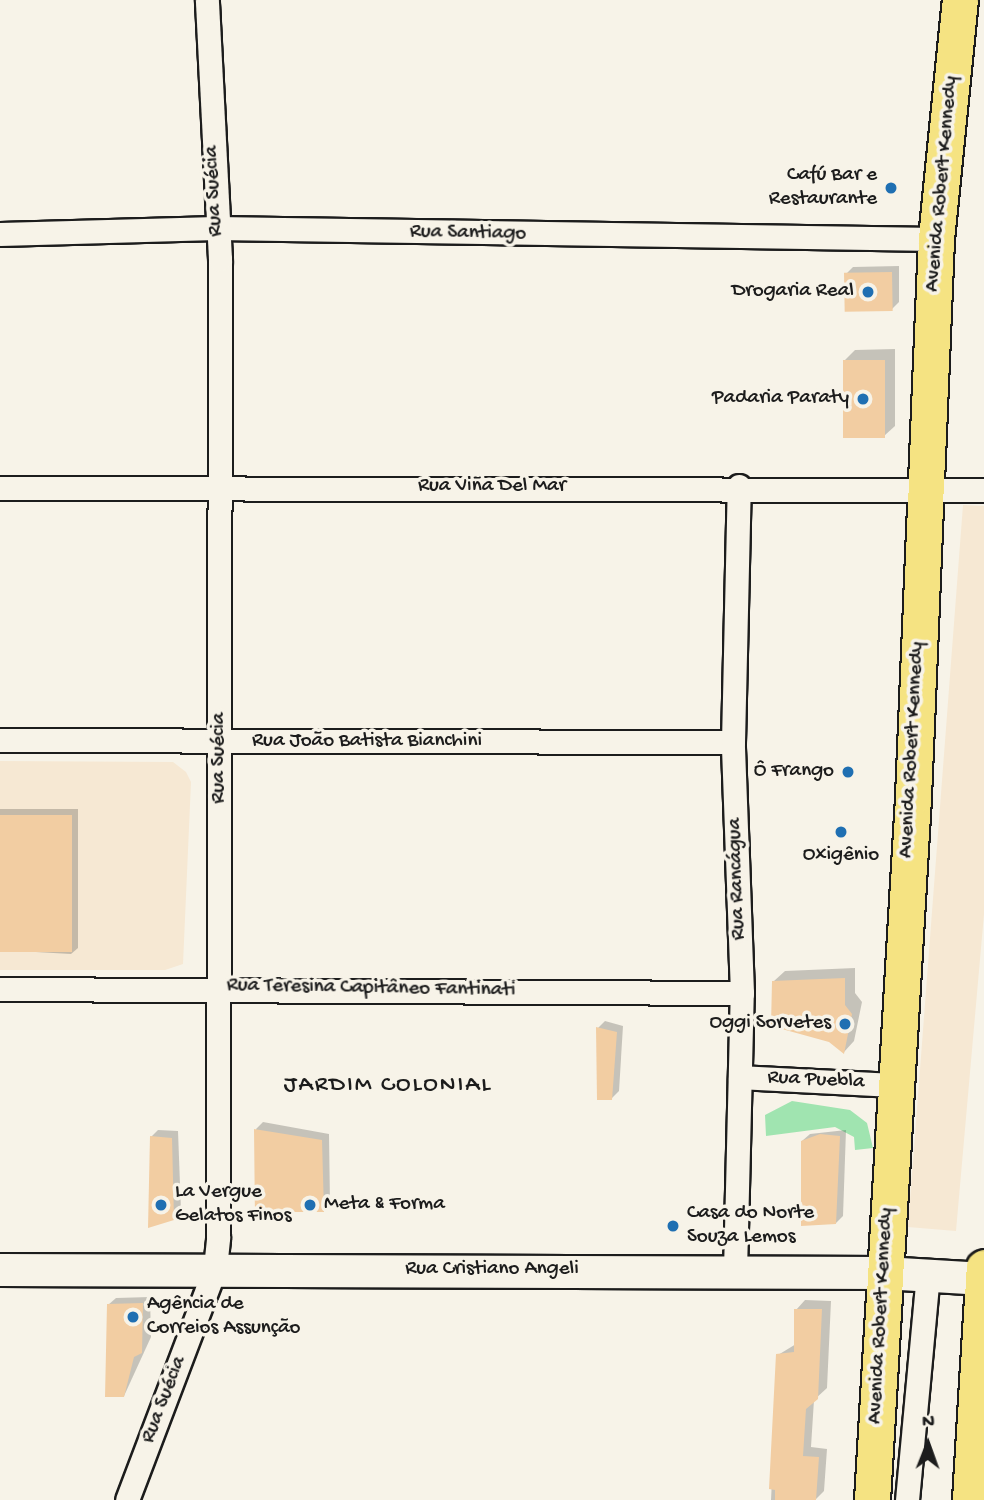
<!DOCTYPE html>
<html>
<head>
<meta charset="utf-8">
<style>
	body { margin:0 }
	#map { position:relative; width:984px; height:1500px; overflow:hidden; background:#f7f3e8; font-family:"Gochi Hand",sans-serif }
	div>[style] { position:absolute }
	.built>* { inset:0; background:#f6e8d3 }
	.green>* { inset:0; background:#a0e4b0 }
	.shadow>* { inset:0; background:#0003 }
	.building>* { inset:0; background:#f2cda2; transform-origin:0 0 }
	.roads { filter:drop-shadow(2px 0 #1c1c1c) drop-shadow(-2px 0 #1c1c1c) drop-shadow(0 2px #1c1c1c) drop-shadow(0 -2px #1c1c1c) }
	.street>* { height:23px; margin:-11.5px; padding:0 11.5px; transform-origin:11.5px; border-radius:11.5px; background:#f7f3e8 }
	.secondary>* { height:32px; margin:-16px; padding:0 16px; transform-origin:16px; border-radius:16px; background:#f7f3e8 }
	.primary>* { height:35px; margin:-17.5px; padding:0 17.5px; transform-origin:17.5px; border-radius:17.5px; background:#f5e382 }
	.dots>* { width:19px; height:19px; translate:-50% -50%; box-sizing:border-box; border:4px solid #f7f3e8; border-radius:50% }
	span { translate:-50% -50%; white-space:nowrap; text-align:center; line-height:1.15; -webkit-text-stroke:7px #f7f3e8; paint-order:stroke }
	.poi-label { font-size:21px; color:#1c1c1c }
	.right { translate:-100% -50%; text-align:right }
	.left { translate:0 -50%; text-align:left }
	.street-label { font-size:21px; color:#1c1c1c }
	.quarter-label { font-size:24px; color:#1c1c1c; letter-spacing:2px }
	.north { position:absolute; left:893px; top:1409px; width:70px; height:70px; -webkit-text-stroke:5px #f7f3e8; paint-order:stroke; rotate:1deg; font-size:19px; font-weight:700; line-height:28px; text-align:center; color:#1c1c1c }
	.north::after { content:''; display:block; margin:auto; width:24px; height:32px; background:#1c1c1c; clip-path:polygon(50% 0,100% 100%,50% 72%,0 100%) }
</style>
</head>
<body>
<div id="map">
	<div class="built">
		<div style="clip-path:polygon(963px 505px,984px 506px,984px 914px,956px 1231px,908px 1227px)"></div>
		<div style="clip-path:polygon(0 761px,173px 762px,186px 772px,191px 782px,183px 964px,165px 970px,0 970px)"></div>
	</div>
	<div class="green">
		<div style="clip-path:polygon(792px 1101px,850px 1110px,867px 1123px,873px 1148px,855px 1150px,854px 1137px,835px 1127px,766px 1136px,765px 1115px)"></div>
	</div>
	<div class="shadow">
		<div style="clip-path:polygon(899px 266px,899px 302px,892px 309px,846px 274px,853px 267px)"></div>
		<div style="clip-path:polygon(895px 349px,895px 426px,884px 436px,844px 361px,855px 350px)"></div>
		<div style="clip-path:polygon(0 809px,78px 809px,78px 948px,71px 954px,0 950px)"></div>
		<div style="clip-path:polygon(855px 968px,855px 993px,862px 1002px,854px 1041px,844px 1052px,774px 981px,785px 971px)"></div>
		<div style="clip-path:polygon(605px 1021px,623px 1026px,619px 1091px,612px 1098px,598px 1028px)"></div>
		<div style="clip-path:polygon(263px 1122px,329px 1134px,330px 1203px,323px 1210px,289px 1210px,282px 1219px,256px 1129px)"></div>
		<div style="clip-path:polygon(158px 1130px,178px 1131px,181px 1211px,173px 1218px,151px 1137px)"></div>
		<div style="clip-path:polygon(846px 1130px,843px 1216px,836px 1223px,802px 1141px,810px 1134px)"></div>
		<div style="clip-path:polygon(150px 1297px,151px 1337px,124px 1396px,108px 1305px,116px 1298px)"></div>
		<div style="clip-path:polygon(805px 1300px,831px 1301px,827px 1388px,814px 1400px,811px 1447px,827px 1449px,824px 1491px,815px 1500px,771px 1500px,778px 1355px,796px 1344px,796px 1310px)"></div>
	</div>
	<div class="building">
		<div style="left:892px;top:272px;width:39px;height:48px;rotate:89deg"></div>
		<div style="left:885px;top:360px;width:78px;height:42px;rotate:90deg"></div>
		<div style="left:0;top:815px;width:72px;height:137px"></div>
		<div style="clip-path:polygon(845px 978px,845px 1005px,852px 1014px,844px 1054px,829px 1042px,771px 1026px,772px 981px)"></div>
		<div style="clip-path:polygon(596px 1027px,617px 1032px,612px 1100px,597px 1100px)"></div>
		<div style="clip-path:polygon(254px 1129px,322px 1140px,324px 1212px,283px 1212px,283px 1221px,255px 1221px)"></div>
		<div style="clip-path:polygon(820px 1134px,840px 1136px,836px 1224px,801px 1226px,801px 1141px)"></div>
		<div style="clip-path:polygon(150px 1136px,172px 1138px,174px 1220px,148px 1228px)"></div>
		<div style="clip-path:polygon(143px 1303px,142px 1353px,134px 1357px,124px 1397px,105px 1397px,107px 1304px)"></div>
		<div style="clip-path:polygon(794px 1309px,822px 1309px,818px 1399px,806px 1409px,803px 1456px,819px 1457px,816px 1500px,775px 1500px,775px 1490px,769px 1489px,776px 1354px,794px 1352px)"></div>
	</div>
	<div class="roads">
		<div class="street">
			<div style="left:0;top:234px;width:216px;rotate:-1.6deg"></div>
			<div style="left:216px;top:228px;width:720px;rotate:0.88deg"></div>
			<div style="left:0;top:488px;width:984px;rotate:0.12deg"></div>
			<div style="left:0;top:740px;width:733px;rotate:0.16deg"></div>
			<div style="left:0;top:989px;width:742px;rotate:0.31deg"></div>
			<div style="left:740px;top:1077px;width:152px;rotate:3deg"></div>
			<div style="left:735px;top:1271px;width:278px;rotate:-88.6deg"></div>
			<div style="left:742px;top:993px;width:251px;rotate:-92.1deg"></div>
			<div style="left:733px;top:742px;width:256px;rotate:-88.7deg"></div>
			<div style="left:127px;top:1500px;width:248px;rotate:-69.2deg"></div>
			<div style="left:215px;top:1268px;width:31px;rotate:-84deg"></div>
			<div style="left:218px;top:1237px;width:978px;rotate:-89.88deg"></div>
			<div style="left:220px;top:259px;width:259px;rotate:-92.9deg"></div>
			<div style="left:907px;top:1500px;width:228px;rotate:-84.7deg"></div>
		</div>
		<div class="secondary">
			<div style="left:0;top:1270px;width:884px;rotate:0.19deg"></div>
			<div style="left:884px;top:1273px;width:100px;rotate:3.4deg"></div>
		</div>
		<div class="primary">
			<div style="left:872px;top:1500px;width:704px;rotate:-86.66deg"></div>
			<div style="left:913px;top:797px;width:558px;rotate:-87.64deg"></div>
			<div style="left:936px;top:239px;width:240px;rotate:-84.3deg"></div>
			<div style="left:970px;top:1500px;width:233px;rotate:-86.6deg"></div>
		</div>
	</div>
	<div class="dots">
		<div style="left:891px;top:188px;background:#1f6fb2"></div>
		<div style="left:868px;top:292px;background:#1f6fb2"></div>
		<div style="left:863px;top:399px;background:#1f6fb2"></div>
		<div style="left:848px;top:772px;background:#1f6fb2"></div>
		<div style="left:841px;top:832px;background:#1f6fb2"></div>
		<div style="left:845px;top:1024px;background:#1f6fb2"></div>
		<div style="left:161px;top:1205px;background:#1f6fb2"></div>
		<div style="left:310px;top:1205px;background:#1f6fb2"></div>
		<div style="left:673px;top:1226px;background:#1f6fb2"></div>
		<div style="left:133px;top:1317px;background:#1f6fb2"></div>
	</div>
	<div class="poi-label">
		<span class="right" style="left:877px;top:188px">Cafú Bar e<br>Restaurante</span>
		<span class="right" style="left:854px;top:292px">Drogaria Real</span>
		<span class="right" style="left:849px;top:399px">Padaria Paraty</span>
		<span class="right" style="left:834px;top:772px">Ô Frango</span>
		<span style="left:841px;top:856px">Oxigênio</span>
		<span class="right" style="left:831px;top:1024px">Oggi Sorvetes</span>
		<span class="left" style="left:175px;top:1205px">La Vergue<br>Gelatos Finos</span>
		<span class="left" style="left:324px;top:1205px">Meta &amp; Forma</span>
		<span class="left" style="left:687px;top:1226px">Casa do Norte<br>Souza Lemos</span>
		<span class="left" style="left:147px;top:1317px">Agência de<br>Correios Assunção</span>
	</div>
	<div class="street-label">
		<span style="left:943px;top:184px;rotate:-85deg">Avenida Robert Kennedy</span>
		<span style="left:215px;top:191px;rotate:-93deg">Rua Suécia</span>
		<span style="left:468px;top:234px;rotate:1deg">Rua Santiago</span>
		<span style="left:492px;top:487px">Rua Viña Del Mar</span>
		<span style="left:367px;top:742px">Rua João Batista Bianchini</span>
		<span style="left:913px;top:750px;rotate:-87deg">Avenida Robert Kennedy</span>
		<span style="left:220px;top:758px;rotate:-90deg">Rua Suécia</span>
		<span style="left:738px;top:879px;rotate:-92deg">Rua Rancágua</span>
		<span style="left:371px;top:989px;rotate:1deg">Rua Teresina Capitâneo Fantinati</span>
		<span style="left:816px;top:1081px;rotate:3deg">Rua Puebla</span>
		<span style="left:492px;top:1270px">Rua Cristiano Angeli</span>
		<span style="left:882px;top:1316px;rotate:-87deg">Avenida Robert Kennedy</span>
		<span style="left:165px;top:1400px;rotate:-69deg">Rua Suécia</span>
	</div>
	<div class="quarter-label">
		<span style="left:388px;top:1086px">JARDIM COLONIAL</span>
	</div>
	<div class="north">N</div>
</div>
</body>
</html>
